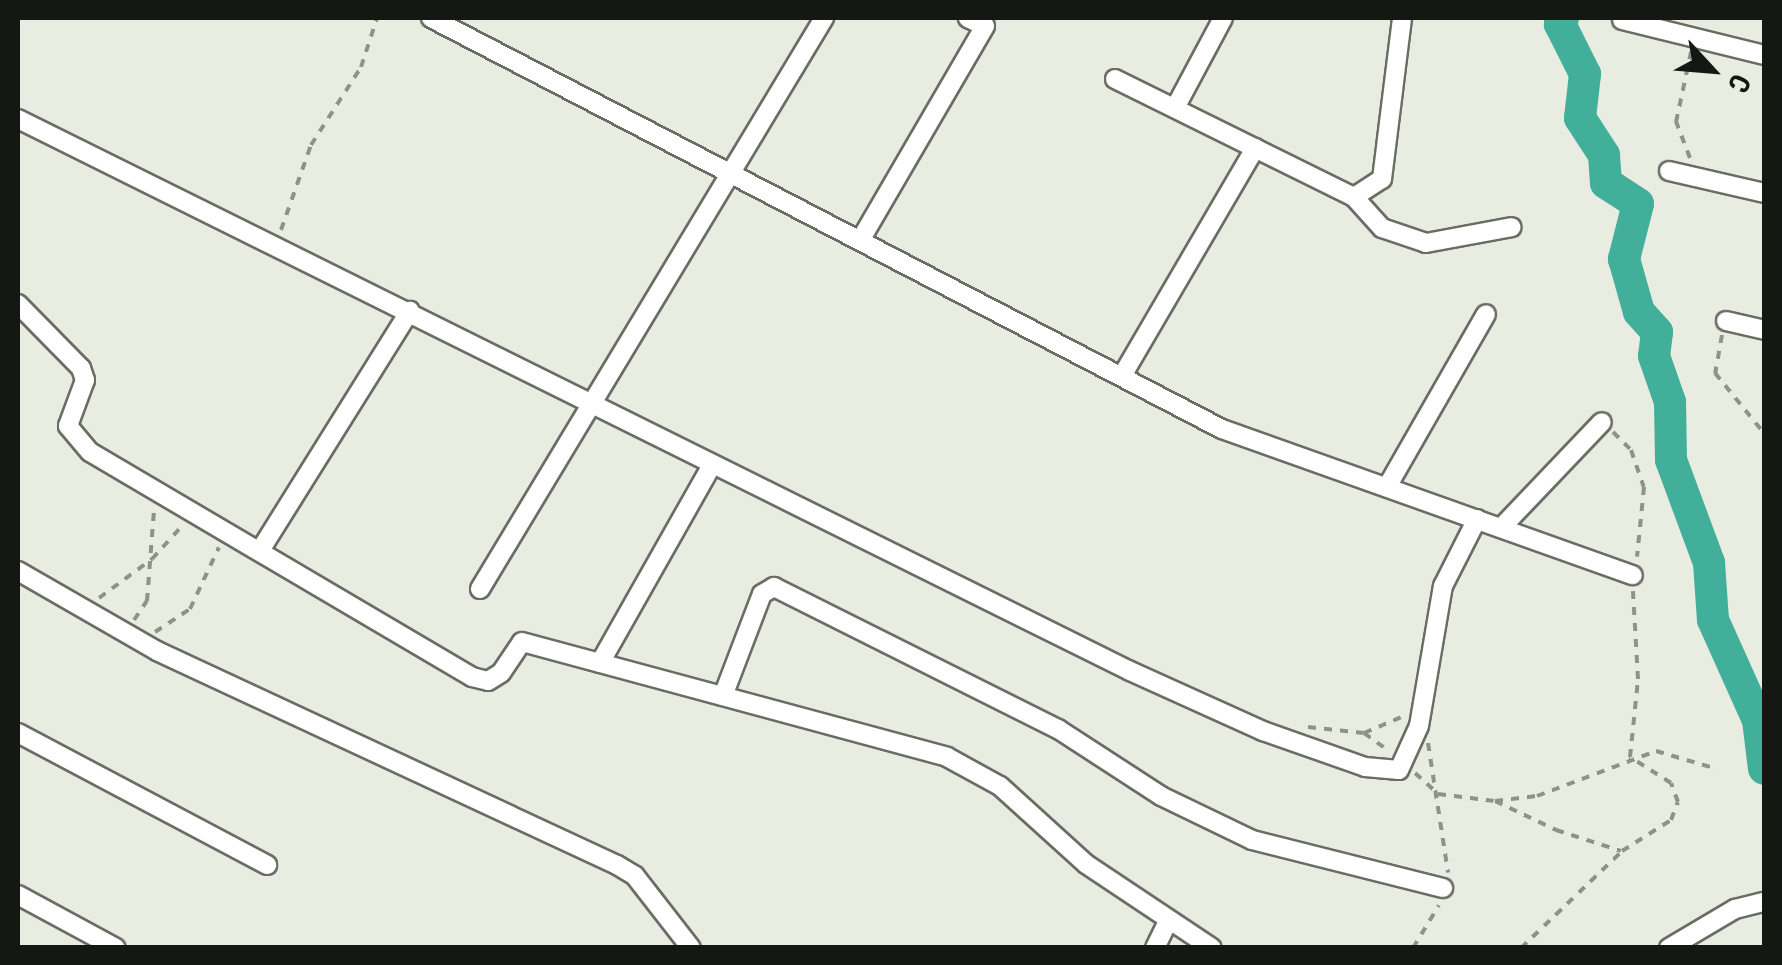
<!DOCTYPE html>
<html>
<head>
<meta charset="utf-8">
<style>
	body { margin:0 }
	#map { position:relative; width:1782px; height:965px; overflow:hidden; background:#e8ece1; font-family:"Roboto Condensed",sans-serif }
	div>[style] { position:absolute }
	.river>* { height:32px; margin:-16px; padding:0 16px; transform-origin:16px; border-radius:16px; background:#42af9b }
	.path>* { height:4px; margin-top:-2px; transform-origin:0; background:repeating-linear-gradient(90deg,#8f928a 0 8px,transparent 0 16px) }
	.roads { filter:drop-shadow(2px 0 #6a6d64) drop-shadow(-2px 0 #6a6d64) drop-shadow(0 2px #6a6d64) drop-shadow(0 -2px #6a6d64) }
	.minor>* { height:18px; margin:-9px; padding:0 9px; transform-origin:9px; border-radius:9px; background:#fff }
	span { translate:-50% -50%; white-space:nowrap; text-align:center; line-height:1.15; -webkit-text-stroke:8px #e8ece1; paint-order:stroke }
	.frame { position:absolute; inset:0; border:20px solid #151713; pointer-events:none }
	.north { position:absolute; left:1662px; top:20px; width:100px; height:100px; -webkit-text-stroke:8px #e8ece1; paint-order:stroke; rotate:116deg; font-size:28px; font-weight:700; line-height:40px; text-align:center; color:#151713 }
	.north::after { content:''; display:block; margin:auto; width:35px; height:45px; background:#151713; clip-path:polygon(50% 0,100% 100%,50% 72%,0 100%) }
</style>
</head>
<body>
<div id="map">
	<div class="river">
		<div style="left:1563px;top:18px;width:7px;rotate:117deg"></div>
		<div style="left:1560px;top:24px;width:56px;rotate:63.4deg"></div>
		<div style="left:1585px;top:74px;width:44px;rotate:96.5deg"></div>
		<div style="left:1580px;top:118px;width:44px;rotate:57deg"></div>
		<div style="left:1604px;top:155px;width:28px;rotate:86deg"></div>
		<div style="left:1606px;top:183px;width:38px;rotate:33deg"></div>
		<div style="left:1638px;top:204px;width:57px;rotate:104.3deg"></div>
		<div style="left:1624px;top:259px;width:55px;rotate:74.2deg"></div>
		<div style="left:1639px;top:312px;width:27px;rotate:48deg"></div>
		<div style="left:1657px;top:332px;width:24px;rotate:97deg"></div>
		<div style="left:1654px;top:356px;width:49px;rotate:70.8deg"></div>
		<div style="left:1670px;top:402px;width:58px;rotate:89deg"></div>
		<div style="left:1671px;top:460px;width:110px;rotate:69.7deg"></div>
		<div style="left:1709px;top:563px;width:57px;rotate:86deg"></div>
		<div style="left:1713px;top:620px;width:110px;rotate:65.8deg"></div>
		<div style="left:1758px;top:720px;width:49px;rotate:83deg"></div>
	</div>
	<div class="path">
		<div style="left:1690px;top:158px;width:39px;rotate:-111deg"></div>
		<div style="left:1676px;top:122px;width:72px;rotate:-77.9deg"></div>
		<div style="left:281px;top:230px;width:90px;rotate:-70.6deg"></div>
		<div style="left:311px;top:145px;width:93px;rotate:-57.3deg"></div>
		<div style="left:361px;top:67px;width:52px;rotate:-71.9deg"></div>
		<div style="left:1722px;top:335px;width:39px;rotate:100deg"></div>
		<div style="left:1715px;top:373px;width:77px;rotate:50.8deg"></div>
		<div style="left:1613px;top:432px;width:25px;rotate:45deg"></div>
		<div style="left:1631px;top:450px;width:39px;rotate:71deg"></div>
		<div style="left:1644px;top:487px;width:70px;rotate:95.7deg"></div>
		<div style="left:99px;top:598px;width:66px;rotate:-36.3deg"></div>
		<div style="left:152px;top:559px;width:45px;rotate:-47.7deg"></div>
		<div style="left:134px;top:620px;width:23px;rotate:-56deg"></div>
		<div style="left:147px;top:601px;width:91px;rotate:-85.6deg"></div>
		<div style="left:155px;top:632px;width:42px;rotate:-33.3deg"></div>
		<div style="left:190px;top:609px;width:68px;rotate:-64.9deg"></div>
		<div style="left:1308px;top:727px;width:56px;rotate:6.1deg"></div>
		<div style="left:1364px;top:733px;width:43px;rotate:-23deg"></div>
		<div style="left:1364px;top:733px;width:31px;rotate:36deg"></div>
		<div style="left:1428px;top:743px;width:131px;rotate:81.2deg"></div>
		<div style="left:1415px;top:773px;width:31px;rotate:42deg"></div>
		<div style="left:1438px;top:794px;width:57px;rotate:7deg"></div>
		<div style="left:1495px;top:801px;width:68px;rotate:25.4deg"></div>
		<div style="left:1556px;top:830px;width:68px;rotate:17.9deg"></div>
		<div style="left:1495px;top:801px;width:42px;rotate:-6.8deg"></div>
		<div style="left:1537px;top:796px;width:127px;rotate:-20.7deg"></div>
		<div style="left:1656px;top:751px;width:64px;rotate:16.4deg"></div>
		<div style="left:1413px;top:948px;width:50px;rotate:-58.8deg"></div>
		<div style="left:1521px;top:948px;width:140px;rotate:-43.8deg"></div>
		<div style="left:1622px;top:851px;width:58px;rotate:-32.3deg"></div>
		<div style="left:1671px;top:820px;width:19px;rotate:-69deg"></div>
		<div style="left:1678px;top:802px;width:20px;rotate:-110deg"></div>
		<div style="left:1671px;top:783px;width:49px;rotate:-147.6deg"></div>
		<div style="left:1630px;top:757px;width:78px;rotate:-84.1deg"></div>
		<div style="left:1638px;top:679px;width:88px;rotate:-93.3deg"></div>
	</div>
	<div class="roads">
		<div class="minor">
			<div style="left:431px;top:18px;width:891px;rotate:27.46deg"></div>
			<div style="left:1222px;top:429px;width:436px;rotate:19.6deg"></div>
			<div style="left:1622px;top:20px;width:146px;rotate:13.8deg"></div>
			<div style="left:1115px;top:79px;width:267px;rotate:26.3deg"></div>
			<div style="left:1354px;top:197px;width:42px;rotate:47.9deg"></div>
			<div style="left:1382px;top:228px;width:46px;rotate:18.8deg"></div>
			<div style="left:1426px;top:243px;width:87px;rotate:-10.5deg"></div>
			<div style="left:1175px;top:108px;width:102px;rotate:-61.9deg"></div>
			<div style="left:18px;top:119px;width:1241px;rotate:26.4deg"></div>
			<div style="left:1130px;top:671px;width:146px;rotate:24.3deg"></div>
			<div style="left:1263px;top:731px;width:108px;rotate:19.4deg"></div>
			<div style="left:1365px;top:767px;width:34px;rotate:5deg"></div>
			<div style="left:1399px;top:770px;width:48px;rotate:-65.6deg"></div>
			<div style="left:1419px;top:726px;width:142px;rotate:-80.3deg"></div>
			<div style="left:1443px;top:586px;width:75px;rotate:-63.1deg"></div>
			<div style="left:1669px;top:171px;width:98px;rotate:13deg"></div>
			<div style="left:1354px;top:197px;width:33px;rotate:-33deg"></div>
			<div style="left:1382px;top:179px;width:162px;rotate:-82.9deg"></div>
			<div style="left:861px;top:239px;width:246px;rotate:-59.8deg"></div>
			<div style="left:985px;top:26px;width:19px;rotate:-155deg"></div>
			<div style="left:18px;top:304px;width:90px;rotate:45.5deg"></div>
			<div style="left:81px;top:368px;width:13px;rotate:72deg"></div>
			<div style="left:85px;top:380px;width:49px;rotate:110.3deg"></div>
			<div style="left:68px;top:426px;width:34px;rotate:50deg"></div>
			<div style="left:90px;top:452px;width:443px;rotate:30.5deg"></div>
			<div style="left:472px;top:677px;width:16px;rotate:14deg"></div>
			<div style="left:488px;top:681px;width:15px;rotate:-32deg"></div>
			<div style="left:501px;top:673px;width:37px;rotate:-56deg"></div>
			<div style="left:522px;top:642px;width:440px;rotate:15.1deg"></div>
			<div style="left:947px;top:757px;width:60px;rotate:28.7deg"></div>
			<div style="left:1000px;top:786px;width:116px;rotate:42.2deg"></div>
			<div style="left:1086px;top:864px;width:151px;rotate:33.7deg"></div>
			<div style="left:1726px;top:321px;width:39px;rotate:13deg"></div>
			<div style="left:1122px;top:376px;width:264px;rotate:-59.7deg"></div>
			<div style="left:1387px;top:487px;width:199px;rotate:-60.2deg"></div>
			<div style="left:1501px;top:528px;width:146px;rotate:-46.4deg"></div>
			<div style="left:261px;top:549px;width:281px;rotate:-58deg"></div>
			<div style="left:18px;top:571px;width:160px;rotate:29.9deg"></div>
			<div style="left:157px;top:651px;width:507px;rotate:24.95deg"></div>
			<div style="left:617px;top:865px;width:21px;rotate:31deg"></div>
			<div style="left:635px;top:876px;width:91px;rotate:52.1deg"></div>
			<div style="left:480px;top:589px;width:667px;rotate:-58.93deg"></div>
			<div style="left:600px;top:663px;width:227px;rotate:-60.5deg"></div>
			<div style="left:723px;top:696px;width:109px;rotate:-69.1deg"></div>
			<div style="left:762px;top:594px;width:14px;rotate:-30deg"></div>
			<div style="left:774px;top:587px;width:318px;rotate:26.6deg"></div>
			<div style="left:1058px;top:729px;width:123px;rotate:33deg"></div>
			<div style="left:1161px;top:796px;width:101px;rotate:25.8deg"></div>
			<div style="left:1252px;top:840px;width:197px;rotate:14.1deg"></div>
			<div style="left:18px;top:733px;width:282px;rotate:27.9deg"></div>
			<div style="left:18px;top:895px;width:111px;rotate:28.4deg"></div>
			<div style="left:1155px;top:948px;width:30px;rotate:-64deg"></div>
			<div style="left:1669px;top:948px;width:77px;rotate:-30.6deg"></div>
			<div style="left:1735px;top:909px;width:30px;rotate:-14deg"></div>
		</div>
	</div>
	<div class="frame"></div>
	<div class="north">С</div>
</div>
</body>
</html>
